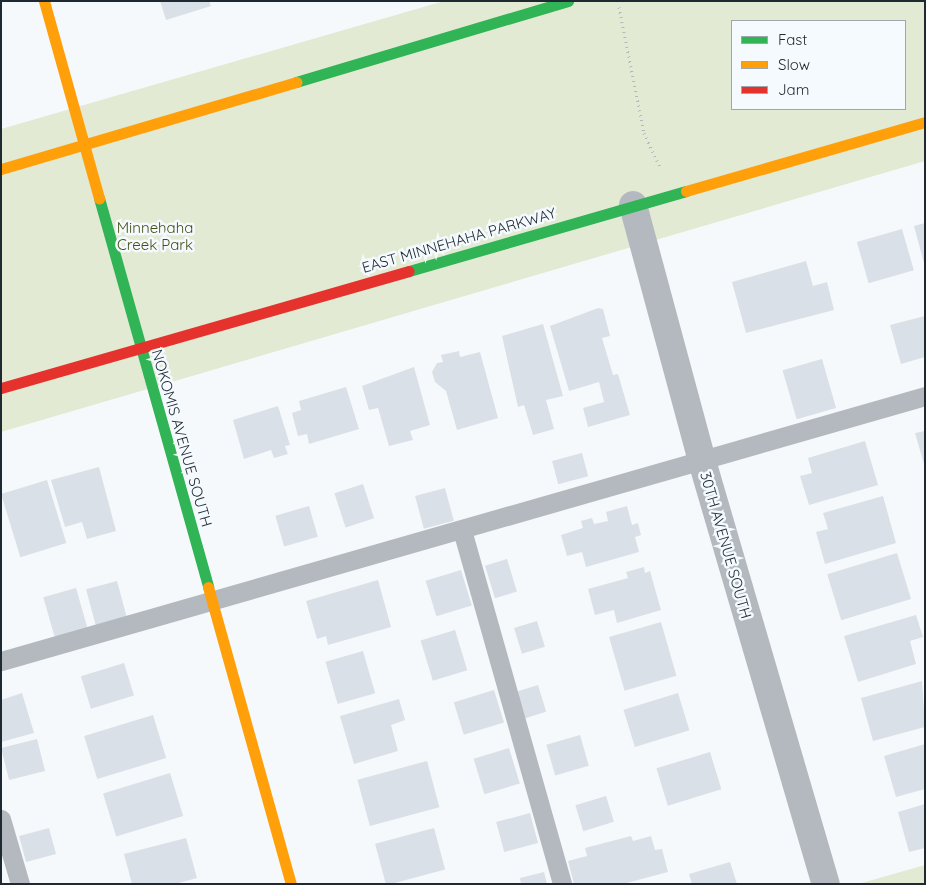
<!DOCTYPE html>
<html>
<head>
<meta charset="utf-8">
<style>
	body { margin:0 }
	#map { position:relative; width:926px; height:885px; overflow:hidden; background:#f6f9fc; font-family:Quicksand,sans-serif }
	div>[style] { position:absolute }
	.green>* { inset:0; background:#e3ead4 }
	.building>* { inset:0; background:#dae0e7; transform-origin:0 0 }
	.path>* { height:3px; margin-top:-1.5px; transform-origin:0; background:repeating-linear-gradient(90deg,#b4b8bc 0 1px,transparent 0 5px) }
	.lane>* { height:19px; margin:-9.5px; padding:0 9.5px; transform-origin:9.5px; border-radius:9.5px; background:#b3b9bf }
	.street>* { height:28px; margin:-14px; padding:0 14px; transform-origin:14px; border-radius:14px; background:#b3b9bf }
	.fast>* { height:11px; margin:-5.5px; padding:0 5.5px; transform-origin:5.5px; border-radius:5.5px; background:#30b455 }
	.slow>* { height:11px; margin:-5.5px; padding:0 5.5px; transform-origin:5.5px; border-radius:5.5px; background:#ff9f0a }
	.jam>* { height:11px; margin:-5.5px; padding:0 5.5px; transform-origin:5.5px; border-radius:5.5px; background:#e5322d }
	span { translate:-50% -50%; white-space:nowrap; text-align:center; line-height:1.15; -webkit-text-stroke:5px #f4fafe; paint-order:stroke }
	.park-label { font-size:15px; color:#454f12 }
	.street-label { font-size:15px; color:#1f2931 }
	.frame { position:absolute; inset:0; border:2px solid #1f2931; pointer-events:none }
	.legend { position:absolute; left:731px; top:20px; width:175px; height:90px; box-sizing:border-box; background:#f4fafe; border:1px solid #9fa6ac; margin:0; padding:6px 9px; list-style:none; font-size:15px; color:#1f2931 }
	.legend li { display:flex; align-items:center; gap:10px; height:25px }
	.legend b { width:25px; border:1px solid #9fa6ac }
</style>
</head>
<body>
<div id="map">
	<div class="green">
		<div style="clip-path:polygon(evenodd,444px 1px,925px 1px,925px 161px,1px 432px,1px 129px,444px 1px,732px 21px,905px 21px,905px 109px,732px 109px,732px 21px)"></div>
		<div style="clip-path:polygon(925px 865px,925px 884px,858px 884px)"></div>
	</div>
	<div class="building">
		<div style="clip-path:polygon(160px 1px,209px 1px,211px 6px,166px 20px)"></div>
		<div style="clip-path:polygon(925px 223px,925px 263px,924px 263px,914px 226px)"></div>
		<div style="left:902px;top:229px;width:43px;height:47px;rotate:74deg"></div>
		<div style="clip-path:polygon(806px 261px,813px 286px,827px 282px,834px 310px,746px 333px,732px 282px)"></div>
		<div style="clip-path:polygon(598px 308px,603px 309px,610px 336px,602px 338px,613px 375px,618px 374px,630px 415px,588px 427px,583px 408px,604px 402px,599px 382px,569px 391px,550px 326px)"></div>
		<div style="clip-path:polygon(925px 316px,925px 357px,901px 364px,890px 325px)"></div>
		<div style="clip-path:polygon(543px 324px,563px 396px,546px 400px,554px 429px,533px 435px,524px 405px,518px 407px,502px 336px)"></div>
		<div style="clip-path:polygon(459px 351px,460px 357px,480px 352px,498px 418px,457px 430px,446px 391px,435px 382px,432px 372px,437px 363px,443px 362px,441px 355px)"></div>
		<div style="left:822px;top:359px;width:51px;height:41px;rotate:74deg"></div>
		<div style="clip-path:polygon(414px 367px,430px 425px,410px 431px,413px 440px,389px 446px,378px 408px,369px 410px,362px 386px)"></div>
		<div style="clip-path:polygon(346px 387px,359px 429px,309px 444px,307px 434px,298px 436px,292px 413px,301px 410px,299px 401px)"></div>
		<div style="clip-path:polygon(278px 406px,290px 445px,285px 446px,288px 454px,274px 458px,271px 450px,244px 459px,233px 420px)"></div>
		<div style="clip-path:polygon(925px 431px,925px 464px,924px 464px,915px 433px)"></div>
		<div style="clip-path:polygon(865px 441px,878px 485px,809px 505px,800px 476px,812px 473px,808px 458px)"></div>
		<div style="left:582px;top:453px;width:24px;height:31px;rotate:75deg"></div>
		<div style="clip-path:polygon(99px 467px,116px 531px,87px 539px,82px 522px,65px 527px,51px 480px)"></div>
		<div style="left:47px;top:480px;width:66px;height:48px;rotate:73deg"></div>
		<div style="left:363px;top:484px;width:36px;height:30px;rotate:72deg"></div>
		<div style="left:445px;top:488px;width:34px;height:31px;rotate:75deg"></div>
		<div style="clip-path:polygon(883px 496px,896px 543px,825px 564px,816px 532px,828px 529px,823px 513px)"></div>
		<div style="left:309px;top:506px;width:32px;height:35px;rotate:74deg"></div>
		<div style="clip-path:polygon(627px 506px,632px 525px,638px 523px,641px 535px,635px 537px,639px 552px,586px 567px,582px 552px,567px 556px,561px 535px,583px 528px,581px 521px,592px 518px,594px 524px,608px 521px,606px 512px)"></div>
		<div style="left:897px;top:553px;width:48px;height:73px;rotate:73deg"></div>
		<div style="left:507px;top:559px;width:34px;height:23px;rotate:73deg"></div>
		<div style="clip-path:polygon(644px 567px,645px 573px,650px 571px,661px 610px,617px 623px,614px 610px,595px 615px,588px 589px,628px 578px,626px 572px)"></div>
		<div style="left:461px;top:570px;width:37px;height:37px;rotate:73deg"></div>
		<div style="clip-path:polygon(378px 580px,391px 627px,328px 645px,326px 636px,317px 639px,306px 601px)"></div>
		<div style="left:117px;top:581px;width:41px;height:32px;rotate:75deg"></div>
		<div style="left:76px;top:588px;width:47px;height:34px;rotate:74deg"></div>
		<div style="clip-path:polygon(916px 615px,923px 637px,910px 641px,916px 664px,858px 682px,844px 636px)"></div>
		<div style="left:537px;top:621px;width:27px;height:24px;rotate:73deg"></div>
		<div style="left:661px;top:622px;width:56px;height:54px;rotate:74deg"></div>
		<div style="left:455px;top:630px;width:42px;height:36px;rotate:73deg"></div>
		<div style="left:363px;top:651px;width:44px;height:39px;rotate:74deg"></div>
		<div style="left:124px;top:663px;width:34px;height:45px;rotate:73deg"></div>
		<div style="clip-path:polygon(922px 681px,925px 727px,873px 741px,861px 698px)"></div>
		<div style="left:538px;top:685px;width:28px;height:22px;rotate:73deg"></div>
		<div style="left:494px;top:690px;width:34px;height:42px;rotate:73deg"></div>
		<div style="clip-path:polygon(22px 693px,34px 733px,1px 742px,1px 700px)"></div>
		<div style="left:678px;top:693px;width:39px;height:57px;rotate:73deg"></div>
		<div style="clip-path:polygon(399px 699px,405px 720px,391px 725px,398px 751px,354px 764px,340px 716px)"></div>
		<div style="left:153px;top:715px;width:45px;height:72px;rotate:73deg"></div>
		<div style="left:580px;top:735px;width:32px;height:35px;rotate:74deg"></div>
		<div style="left:37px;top:739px;width:33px;height:37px;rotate:76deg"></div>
		<div style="clip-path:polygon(925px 744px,925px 789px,896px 797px,884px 756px)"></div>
		<div style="left:509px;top:748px;width:37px;height:37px;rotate:73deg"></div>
		<div style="left:710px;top:752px;width:39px;height:56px;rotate:73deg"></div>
		<div style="left:427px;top:761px;width:48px;height:72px;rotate:75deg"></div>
		<div style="left:170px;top:773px;width:45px;height:70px;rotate:73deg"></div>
		<div style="left:606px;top:796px;width:27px;height:32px;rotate:73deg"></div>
		<div style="clip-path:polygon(925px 804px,925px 848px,909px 852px,898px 812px)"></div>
		<div style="left:530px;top:813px;width:31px;height:35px;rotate:75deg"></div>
		<div style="left:49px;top:828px;width:27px;height:31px;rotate:75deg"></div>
		<div style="left:434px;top:828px;width:43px;height:61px;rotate:75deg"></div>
		<div style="clip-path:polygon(631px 836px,633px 841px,651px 836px,655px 850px,662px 849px,668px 872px,623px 884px,574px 884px,568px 861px,587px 856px,585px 848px)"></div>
		<div style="clip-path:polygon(186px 838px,197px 878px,175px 884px,132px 884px,124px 854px)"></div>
		<div style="clip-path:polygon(730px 862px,737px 884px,692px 884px,689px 874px)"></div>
		<div style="clip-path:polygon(544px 872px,547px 884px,521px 884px,520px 878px)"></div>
	</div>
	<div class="path">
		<div style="left:619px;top:7px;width:128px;rotate:78.8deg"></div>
		<div style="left:644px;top:133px;width:38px;rotate:65deg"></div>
	</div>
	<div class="lane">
		<div style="left:462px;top:530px;width:368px;rotate:74.2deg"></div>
		<div style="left:1px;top:661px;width:961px;rotate:-16deg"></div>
		<div style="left:1px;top:819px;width:68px;rotate:73.7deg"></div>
	</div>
	<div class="street">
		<div style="left:633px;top:205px;width:265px;rotate:74.9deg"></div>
		<div style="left:702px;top:461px;width:441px;rotate:73.7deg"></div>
	</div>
	<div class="fast">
		<div style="left:296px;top:82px;width:284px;rotate:-16.6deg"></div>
		<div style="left:99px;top:198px;width:404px;rotate:74.3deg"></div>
		<div style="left:409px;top:271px;width:288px;rotate:-16.1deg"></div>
	</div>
	<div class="slow">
		<div style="left:44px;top:1px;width:205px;rotate:74.4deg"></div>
		<div style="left:1px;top:169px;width:308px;rotate:-16.4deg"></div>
		<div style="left:686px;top:191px;width:249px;rotate:-16.1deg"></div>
		<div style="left:208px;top:587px;width:308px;rotate:74.4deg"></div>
	</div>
	<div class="jam">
		<div style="left:1px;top:388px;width:424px;rotate:-16deg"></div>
	</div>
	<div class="park-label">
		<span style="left:155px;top:236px">Minnehaha<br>Creek Park</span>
	</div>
	<div class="street-label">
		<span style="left:459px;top:240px;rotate:-16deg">EAST MINNEHAHA PARKWAY</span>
		<span style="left:182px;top:438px;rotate:74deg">NOKOMIS AVENUE SOUTH</span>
		<span style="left:726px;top:545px;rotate:74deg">30TH AVENUE SOUTH</span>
	</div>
	<div class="frame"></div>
	<ul class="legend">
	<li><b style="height:6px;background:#30b455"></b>Fast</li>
	<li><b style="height:6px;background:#ff9f0a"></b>Slow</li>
	<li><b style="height:6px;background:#e5322d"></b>Jam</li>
	</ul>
</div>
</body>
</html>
